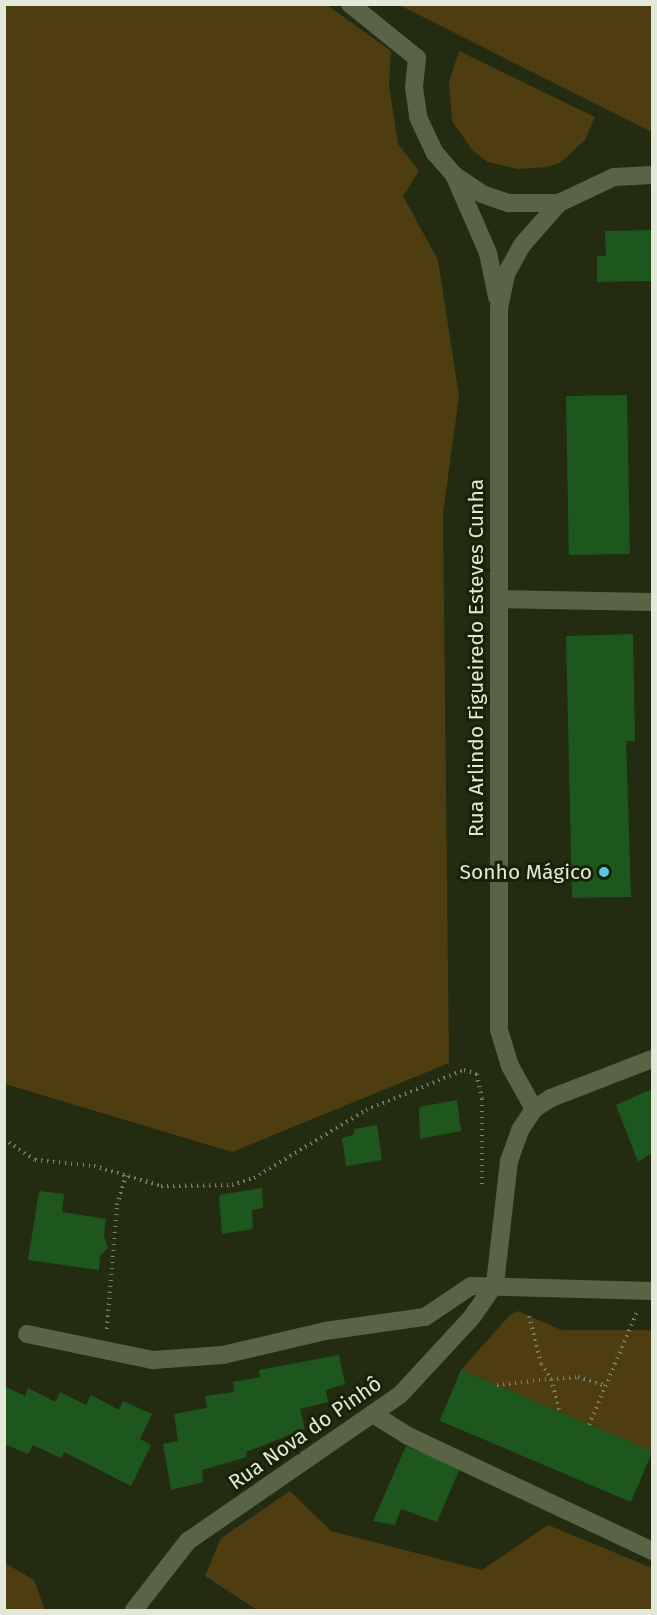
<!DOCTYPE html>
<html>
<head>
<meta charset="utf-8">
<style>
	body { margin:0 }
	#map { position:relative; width:657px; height:1615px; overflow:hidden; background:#232c10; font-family:"Fira Sans",sans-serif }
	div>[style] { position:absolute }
	.green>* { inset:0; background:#4d3d11 }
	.building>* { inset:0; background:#1e571d; transform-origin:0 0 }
	.path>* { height:4px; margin-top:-2px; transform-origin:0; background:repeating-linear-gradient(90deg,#777f68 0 1.5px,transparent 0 6px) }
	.street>* { height:18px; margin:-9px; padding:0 9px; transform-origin:9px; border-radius:9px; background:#596446 }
	.dots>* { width:16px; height:16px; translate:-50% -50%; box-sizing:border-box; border:3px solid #192206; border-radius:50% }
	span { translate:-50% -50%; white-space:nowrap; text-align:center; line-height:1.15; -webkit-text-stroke:6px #192206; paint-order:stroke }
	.street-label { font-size:21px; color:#e2e9d8 }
	.poi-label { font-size:21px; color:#e2e9d8 }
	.right { translate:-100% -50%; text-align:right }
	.frame { position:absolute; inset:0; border:6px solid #e2e9d8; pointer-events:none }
</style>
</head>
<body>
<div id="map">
	<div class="green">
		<div style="clip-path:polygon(4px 5px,327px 5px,391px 51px,389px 85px,398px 144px,419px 171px,403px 196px,438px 260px,459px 396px,443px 514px,449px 1063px,232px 1152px,5px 1084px)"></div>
		<div style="clip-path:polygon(399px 5px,652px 5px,652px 132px)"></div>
		<div style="clip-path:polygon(459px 51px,595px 117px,585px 140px,561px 162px,547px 167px,517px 169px,488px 162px,473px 151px,452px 121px,449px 82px)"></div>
		<div style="clip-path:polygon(518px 1311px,561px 1330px,652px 1330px,652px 1452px,461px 1370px,510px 1315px)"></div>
		<div style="clip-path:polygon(290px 1491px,331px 1531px,482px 1570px,548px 1525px,652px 1568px,652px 1610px,257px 1610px,205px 1576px,221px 1538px)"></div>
		<div style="clip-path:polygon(5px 1563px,34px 1580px,45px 1610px,5px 1610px)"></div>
	</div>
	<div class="building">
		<div style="clip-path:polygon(652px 230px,652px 281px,597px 282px,597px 256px,606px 256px,605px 231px)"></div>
		<div style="left:627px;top:395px;width:159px;height:61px;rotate:89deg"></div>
		<div style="clip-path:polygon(633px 634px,635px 741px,626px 741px,631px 897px,572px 898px,566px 636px)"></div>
		<div style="clip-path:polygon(652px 1089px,652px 1153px,638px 1162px,616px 1105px)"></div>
		<div style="clip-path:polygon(457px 1100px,461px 1131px,420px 1139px,419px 1107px)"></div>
		<div style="clip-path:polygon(377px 1125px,382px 1160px,346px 1166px,342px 1138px,353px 1135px,355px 1129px)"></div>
		<div style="clip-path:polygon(262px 1188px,263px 1208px,252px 1210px,253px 1229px,222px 1234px,219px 1195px)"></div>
		<div style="clip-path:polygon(39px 1191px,64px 1194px,62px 1212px,106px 1219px,104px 1236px,108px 1248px,100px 1256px,99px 1270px,28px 1260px)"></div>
		<div style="clip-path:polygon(339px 1355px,345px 1384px,326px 1390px,328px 1402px,300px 1409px,305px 1429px,246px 1452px,247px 1457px,202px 1470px,203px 1482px,171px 1490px,163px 1444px,178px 1441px,174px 1414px,207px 1408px,205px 1396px,234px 1392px,233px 1382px,260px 1377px,259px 1370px)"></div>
		<div style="left:461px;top:1370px;width:208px;height:55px;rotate:23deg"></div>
		<div style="clip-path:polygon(4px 1386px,25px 1396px,28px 1388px,55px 1402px,60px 1392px,86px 1405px,91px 1395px,119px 1410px,123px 1401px,152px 1414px,140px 1439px,151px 1445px,131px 1486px,64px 1452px,61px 1458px,33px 1445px,28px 1454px,4px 1444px)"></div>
		<div style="clip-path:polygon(406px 1446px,460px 1468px,437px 1522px,401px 1509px,395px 1525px,373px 1521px)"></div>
	</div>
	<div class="path">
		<div style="left:4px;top:1139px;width:37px;rotate:34deg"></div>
		<div style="left:35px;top:1160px;width:59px;rotate:5.8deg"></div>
		<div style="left:94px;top:1166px;width:70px;rotate:16.6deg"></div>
		<div style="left:161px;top:1186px;width:71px;rotate:-0.8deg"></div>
		<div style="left:232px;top:1185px;width:23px;rotate:-18deg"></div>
		<div style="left:254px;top:1178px;width:131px;rotate:-31.3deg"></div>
		<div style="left:366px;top:1110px;width:106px;rotate:-22.2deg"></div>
		<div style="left:464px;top:1070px;width:14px;rotate:17deg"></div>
		<div style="left:477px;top:1074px;width:25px;rotate:79deg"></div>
		<div style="left:482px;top:1099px;width:90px;rotate:90deg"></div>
		<div style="left:529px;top:1316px;width:49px;rotate:76deg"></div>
		<div style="left:541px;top:1364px;width:18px;rotate:56deg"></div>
		<div style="left:551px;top:1379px;width:27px;rotate:-4deg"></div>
		<div style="left:578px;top:1377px;width:29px;rotate:18deg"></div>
		<div style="left:107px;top:1329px;width:124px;rotate:-85.4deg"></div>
		<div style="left:117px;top:1205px;width:31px;rotate:-73deg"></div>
		<div style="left:497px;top:1385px;width:54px;rotate:-6.3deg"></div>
		<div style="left:551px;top:1379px;width:35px;rotate:75deg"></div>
		<div style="left:589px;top:1425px;width:123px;rotate:-67deg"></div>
	</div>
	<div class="street">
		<div style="left:350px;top:4px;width:86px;rotate:38.9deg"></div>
		<div style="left:417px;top:58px;width:29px;rotate:96deg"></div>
		<div style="left:414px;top:87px;width:30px;rotate:82deg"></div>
		<div style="left:418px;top:117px;width:40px;rotate:65deg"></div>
		<div style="left:435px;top:153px;width:29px;rotate:49deg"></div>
		<div style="left:454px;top:175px;width:34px;rotate:34deg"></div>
		<div style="left:482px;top:194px;width:28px;rotate:19deg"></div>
		<div style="left:508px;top:203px;width:51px"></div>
		<div style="left:559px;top:203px;width:61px;rotate:-25.3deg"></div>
		<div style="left:614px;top:177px;width:38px;rotate:-3deg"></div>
		<div style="left:454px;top:175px;width:85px;rotate:66.4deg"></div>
		<div style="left:488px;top:253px;width:45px;rotate:78.4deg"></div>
		<div style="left:499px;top:599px;width:153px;rotate:1.1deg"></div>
		<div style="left:534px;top:1109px;width:49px;rotate:-119.2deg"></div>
		<div style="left:510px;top:1066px;width:38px;rotate:-107deg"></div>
		<div style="left:499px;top:1030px;width:722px;rotate:-90deg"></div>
		<div style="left:499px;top:308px;width:35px;rotate:-78deg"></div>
		<div style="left:506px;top:274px;width:33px;rotate:-61deg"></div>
		<div style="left:522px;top:245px;width:56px;rotate:-48.6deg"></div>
		<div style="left:27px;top:1334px;width:129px;rotate:11.7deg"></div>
		<div style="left:153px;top:1360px;width:70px;rotate:-4.1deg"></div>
		<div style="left:223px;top:1355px;width:105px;rotate:-13.2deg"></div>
		<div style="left:325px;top:1331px;width:101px;rotate:-8deg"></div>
		<div style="left:425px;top:1317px;width:55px;rotate:-34deg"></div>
		<div style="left:471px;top:1286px;width:181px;rotate:1.6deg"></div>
		<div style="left:373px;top:1414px;width:39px;rotate:32deg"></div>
		<div style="left:406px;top:1435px;width:272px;rotate:25.2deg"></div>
		<div style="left:134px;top:1610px;width:88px;rotate:-52deg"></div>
		<div style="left:188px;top:1541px;width:257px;rotate:-34.6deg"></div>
		<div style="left:400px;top:1395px;width:106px;rotate:-47.3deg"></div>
		<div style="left:472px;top:1317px;width:40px;rotate:-55.1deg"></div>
		<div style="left:495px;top:1284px;width:124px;rotate:-83.5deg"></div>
		<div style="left:509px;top:1161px;width:33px;rotate:-70deg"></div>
		<div style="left:520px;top:1130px;width:25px;rotate:-56deg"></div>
		<div style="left:534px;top:1109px;width:20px;rotate:-33deg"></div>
		<div style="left:551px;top:1098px;width:108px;rotate:-21.1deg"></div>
	</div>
	<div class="dots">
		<div style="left:604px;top:872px;background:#58c9e3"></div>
	</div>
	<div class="street-label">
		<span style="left:476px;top:658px;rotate:-90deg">Rua Arlindo Figueiredo Esteves Cunha</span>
		<span style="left:305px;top:1433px;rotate:-35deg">Rua Nova do Pinhô</span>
	</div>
	<div class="poi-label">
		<span class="right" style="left:592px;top:872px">Sonho Mágico</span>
	</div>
	<div class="frame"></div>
</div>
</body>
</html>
